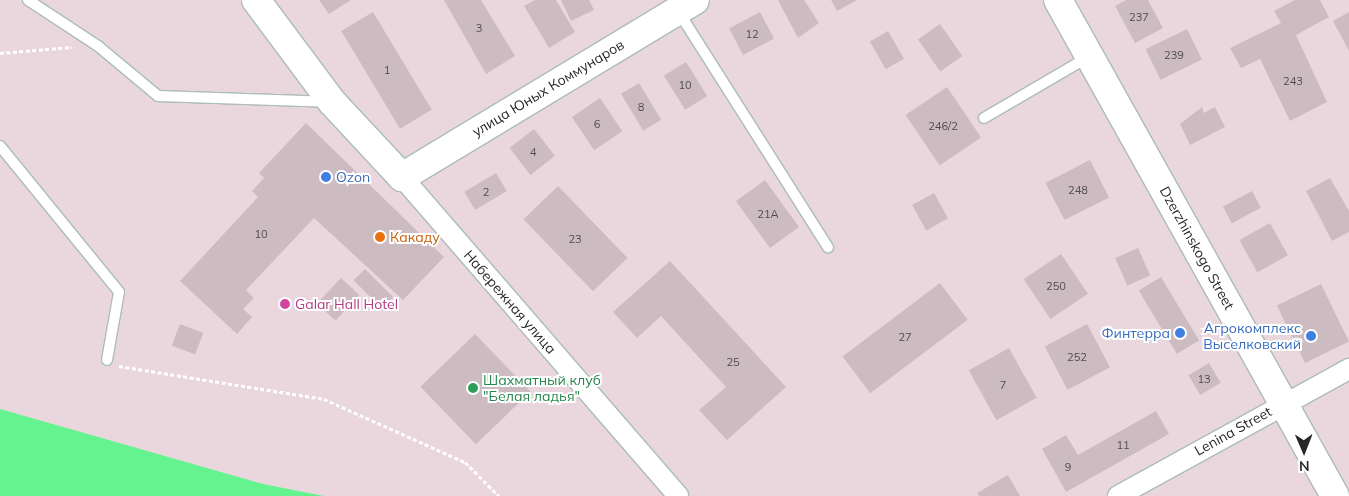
<!DOCTYPE html>
<html>
<head>
<meta charset="utf-8">
<style>
	body { margin:0 }
	#map { position:relative; width:1349px; height:496px; overflow:hidden; background:#ead7de; font-family:Mulish,sans-serif }
	div>[style] { position:absolute }
	.water>* { inset:0; background:#64f38f }
	.building>* { inset:0; background:#ccbcc2; transform-origin:0 0 }
	.path>* { height:3px; margin-top:-1.5px; transform-origin:0; background:repeating-linear-gradient(90deg,#fff 0 4px,transparent 0 6.5px) }
	.roads { filter:drop-shadow(1px 0 #abbcb9) drop-shadow(-1px 0 #abbcb9) drop-shadow(0 1px #abbcb9) drop-shadow(0 -1px #abbcb9) }
	.lane>* { height:10px; margin:-5px; padding:0 5px; transform-origin:5px; border-radius:5px; background:#fff }
	.street>* { height:20px; margin:-10px; padding:0 10px; transform-origin:10px; border-radius:10px; background:#fff }
	.secondary>* { height:28px; margin:-14px; padding:0 14px; transform-origin:14px; border-radius:14px; background:#fff }
	.dots>* { width:14px; height:14px; translate:-50% -50%; box-sizing:border-box; border:2px solid #fff; border-radius:50% }
	span { translate:-50% -50%; white-space:nowrap; text-align:center; line-height:1.15; -webkit-text-stroke:4px #fff; paint-order:stroke }
	.number-label { font-size:11px; color:#504c4e }
	.number-label span { -webkit-text-stroke-width:0 }
	.street-label { font-size:14px; color:#272727 }
	.shop-label { font-size:14px; color:#366cbe }
	.left { translate:0 -50%; text-align:left }
	.right { translate:-100% -50%; text-align:right }
	.food-label { font-size:14px; color:#c56008 }
	.hotel-label { font-size:14px; color:#b23c85 }
	.leisure-label { font-size:14px; color:#27864d }
	.north { position:absolute; left:1279px; top:426px; width:50px; height:50px; -webkit-text-stroke:4px #fff; paint-order:stroke; rotate:179deg; font-size:14px; font-weight:700; line-height:20px; text-align:center; color:#272727 }
	.north::after { content:''; display:block; margin:auto; width:18px; height:22px; background:#272727; clip-path:polygon(50% 0,100% 100%,50% 72%,0 100%) }
</style>
</head>
<body>
<div id="map">
	<div class="water">
		<div style="clip-path:polygon(0 409px,263px 484px,324px 496px,0 496px)"></div>
	</div>
	<div class="building">
		<div style="clip-path:polygon(319px 0,351px 0,329px 14px)"></div>
		<div style="clip-path:polygon(444px 0,481px 0,515px 56px,486px 74px)"></div>
		<div style="clip-path:polygon(535px 0,556px 0,575px 32px,549px 48px,524px 6px)"></div>
		<div style="clip-path:polygon(561px 0,589px 0,594px 10px,571px 21px)"></div>
		<div style="clip-path:polygon(778px 0,804px 0,819px 23px,798px 38px)"></div>
		<div style="clip-path:polygon(831px 0,857px 0,837px 11px)"></div>
		<div style="clip-path:polygon(1126px 0,1148px 0,1163px 28px,1135px 43px,1115px 6px)"></div>
		<div style="clip-path:polygon(1295px 0,1320px 0,1329px 17px,1296px 35px,1327px 102px,1290px 121px,1260px 59px,1241px 68px,1230px 48px,1281px 23px,1274px 11px)"></div>
		<div style="left:373px;top:12px;width:114px;height:37px;rotate:59deg"></div>
		<div style="left:760px;top:12px;width:30px;height:35px;rotate:62deg"></div>
		<div style="clip-path:polygon(1349px 12px,1349px 51px,1333px 21px)"></div>
		<div style="left:940px;top:24px;width:39px;height:27px;rotate:55deg"></div>
		<div style="left:1187px;top:29px;width:34px;height:46px;rotate:64deg"></div>
		<div style="left:888px;top:31px;width:32px;height:21px;rotate:60deg"></div>
		<div style="left:686px;top:62px;width:40px;height:26px;rotate:58deg"></div>
		<div style="left:639px;top:83px;width:43px;height:21px;rotate:59deg"></div>
		<div style="left:947px;top:87px;width:61px;height:50px;rotate:56deg"></div>
		<div style="left:600px;top:98px;width:40px;height:34px;rotate:56deg"></div>
		<div style="clip-path:polygon(1202px 107px,1204px 113px,1215px 107px,1225px 127px,1190px 145px,1180px 124px)"></div>
		<div style="clip-path:polygon(306px 123px,444px 257px,403px 300px,314px 218px,246px 290px,254px 298px,243px 309px,252px 317px,237px 334px,180px 281px,258px 197px,252px 191px,264px 178px,259px 173px)"></div>
		<div style="left:534px;top:129px;width:34px;height:31px;rotate:52deg"></div>
		<div style="left:1090px;top:160px;width:42px;height:50px;rotate:63deg"></div>
		<div style="left:496px;top:173px;width:21px;height:37px;rotate:59deg"></div>
		<div style="clip-path:polygon(1330px 178px,1349px 211px,1349px 232px,1332px 241px,1306px 191px)"></div>
		<div style="left:765px;top:180px;width:58px;height:36px;rotate:54deg"></div>
		<div style="left:558px;top:186px;width:100px;height:48px;rotate:46deg"></div>
		<div style="left:1252px;top:191px;width:19px;height:33px;rotate:62deg"></div>
		<div style="left:934px;top:193px;width:29px;height:25px;rotate:61deg"></div>
		<div style="left:1270px;top:223px;width:37px;height:35px;rotate:61deg"></div>
		<div style="left:1138px;top:248px;width:30px;height:25px;rotate:66deg"></div>
		<div style="left:1061px;top:254px;width:48px;height:45px;rotate:56deg"></div>
		<div style="clip-path:polygon(670px 261px,786px 387px,727px 440px,699px 410px,726px 387px,661px 316px,637px 338px,613px 312px)"></div>
		<div style="left:365px;top:269px;width:40px;height:16px;rotate:45deg"></div>
		<div style="left:1161px;top:277px;width:74px;height:26px;rotate:59deg"></div>
		<div style="left:341px;top:278px;width:25px;height:35px;rotate:43deg"></div>
		<div style="left:940px;top:283px;width:46px;height:122px;rotate:53deg"></div>
		<div style="left:1321px;top:284px;width:64px;height:49px;rotate:64deg"></div>
		<div style="left:180px;top:324px;width:25px;height:23px;rotate:21deg"></div>
		<div style="left:1087px;top:324px;width:49px;height:48px;rotate:62deg"></div>
		<div style="left:475px;top:334px;width:80px;height:76px;rotate:46deg"></div>
		<div style="left:1009px;top:348px;width:57px;height:46px;rotate:61deg"></div>
		<div style="left:1209px;top:363px;width:23px;height:24px;rotate:59deg"></div>
		<div style="clip-path:polygon(1156px 411px,1169px 434px,1066px 492px,1042px 449px,1066px 435px,1078px 455px)"></div>
		<div style="clip-path:polygon(1008px 475px,1020px 496px,979px 496px,977px 493px)"></div>
	</div>
	<div class="path">
		<div style="left:0;top:53px;width:72px;rotate:-4.8deg"></div>
		<div style="left:119px;top:366px;width:208px;rotate:9.1deg"></div>
		<div style="left:324px;top:399px;width:154px;rotate:24.1deg"></div>
		<div style="left:465px;top:462px;width:48px;rotate:45deg"></div>
	</div>
	<div class="roads">
		<div class="lane">
			<div style="left:28px;top:0;width:84px;rotate:33.3deg"></div>
			<div style="left:98px;top:46px;width:78px;rotate:39.8deg"></div>
			<div style="left:158px;top:96px;width:168px;rotate:2deg"></div>
			<div style="left:678px;top:11px;width:280px;rotate:57.6deg"></div>
			<div style="left:984px;top:118px;width:123px;rotate:-30.3deg"></div>
			<div style="left:0;top:146px;width:188px;rotate:50.8deg"></div>
			<div style="left:119px;top:292px;width:69px;rotate:100deg"></div>
		</div>
		<div class="street">
			<div style="left:402px;top:177px;width:422px;rotate:49.1deg"></div>
			<div style="left:1118px;top:496px;width:264px;rotate:-28.8deg"></div>
		</div>
		<div class="secondary">
			<div style="left:256px;top:0;width:127px;rotate:53.3deg"></div>
			<div style="left:332px;top:102px;width:103px;rotate:47deg"></div>
			<div style="left:402px;top:177px;width:342px;rotate:-31.1deg"></div>
			<div style="left:1058px;top:0;width:568px;rotate:60.82deg"></div>
		</div>
	</div>
	<div class="dots">
		<div style="left:326px;top:177px;background:#3f7fe0"></div>
		<div style="left:380px;top:237px;background:#e8710a"></div>
		<div style="left:285px;top:304px;background:#d1479c"></div>
		<div style="left:1180px;top:333px;background:#3f7fe0"></div>
		<div style="left:1311px;top:336px;background:#3f7fe0"></div>
		<div style="left:473px;top:388px;background:#2e9e5b"></div>
	</div>
	<div class="number-label">
		<span style="left:1139px;top:17px">237</span>
		<span style="left:479px;top:28px">3</span>
		<span style="left:752px;top:34px">12</span>
		<span style="left:1174px;top:55px">239</span>
		<span style="left:387px;top:70px">1</span>
		<span style="left:1293px;top:81px">243</span>
		<span style="left:685px;top:85px">10</span>
		<span style="left:641px;top:107px">8</span>
		<span style="left:597px;top:124px">6</span>
		<span style="left:943px;top:126px">246/2</span>
		<span style="left:533px;top:152px">4</span>
		<span style="left:1078px;top:190px">248</span>
		<span style="left:486px;top:192px">2</span>
		<span style="left:768px;top:214px">21А</span>
		<span style="left:261px;top:234px">10</span>
		<span style="left:575px;top:239px">23</span>
		<span style="left:1056px;top:286px">250</span>
		<span style="left:905px;top:337px">27</span>
		<span style="left:1077px;top:357px">252</span>
		<span style="left:733px;top:362px">25</span>
		<span style="left:1204px;top:379px">13</span>
		<span style="left:1003px;top:385px">7</span>
		<span style="left:1123px;top:445px">11</span>
		<span style="left:1068px;top:467px">9</span>
	</div>
	<div class="street-label">
		<span style="left:548px;top:88px;rotate:-31deg">улица Юных Коммунаров</span>
		<span style="left:1197px;top:248px;rotate:61deg">Dzerzhinskogo Street</span>
		<span style="left:510px;top:302px;rotate:49deg">Набережная улица</span>
		<span style="left:1233px;top:431px;rotate:-29deg">Lenina Street</span>
	</div>
	<div class="shop-label">
		<span class="left" style="left:336px;top:177px">Ozon</span>
		<span class="right" style="left:1301px;top:336px">Агрокомплекс<br>Выселковский</span>
		<span class="right" style="left:1170px;top:333px">Финтерра</span>
	</div>
	<div class="food-label">
		<span class="left" style="left:390px;top:237px">Какаду</span>
	</div>
	<div class="hotel-label">
		<span class="left" style="left:295px;top:304px">Galar Hall Hotel</span>
	</div>
	<div class="leisure-label">
		<span class="left" style="left:483px;top:388px">Шахматный клуб<br>"Белая ладья"</span>
	</div>
	<div class="north">N</div>
</div>
</body>
</html>
